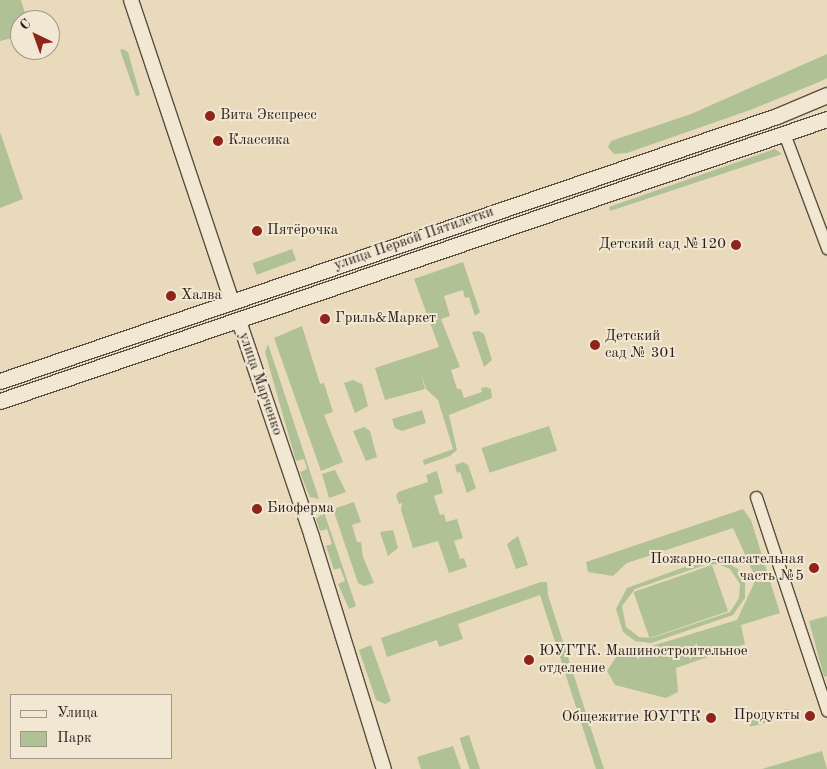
<!DOCTYPE html>
<html>
<head>
<meta charset="utf-8">
<style>
	body { margin:0 }
	#map { position:relative; width:827px; height:769px; overflow:hidden; background:#e9dabc; font-family:"Old Standard TT",serif }
	div>[style] { position:absolute }
	.green>* { inset:0; background:#b0c195; transform-origin:0 0 }
	.roads { filter:drop-shadow(1px 0 #594e41) drop-shadow(-1px 0 #594e41) drop-shadow(0 1px #594e41) drop-shadow(0 -1px #594e41) }
	.minor>* { height:11px; margin:-5.5px; padding:0 5.5px; transform-origin:5.5px; border-radius:5.5px; background:#f1e7d3 }
	.tertiary>* { height:14px; margin:-7px; padding:0 7px; transform-origin:7px; border-radius:7px; background:#f1e7d3 }
	.secondary>* { height:15px; margin:-7.5px; padding:0 7.5px; transform-origin:7.5px; border-radius:7.5px; background:#f1e7d3 }
	.dots>* { width:14px; height:14px; translate:-50% -50%; box-sizing:border-box; border:2px solid #f1e7d3; border-radius:50% }
	span { translate:-50% -50%; white-space:nowrap; text-align:center; line-height:1.15; -webkit-text-stroke:4px #f1e7d3; paint-order:stroke }
	.poi-label { font-size:15px; color:#291f18 }
	.left { translate:0 -50%; text-align:left }
	.right { translate:-100% -50%; text-align:right }
	.street-label { font-size:15px; color:#291f18 }
	.legend { position:absolute; left:10px; top:694px; width:162px; height:65px; box-sizing:border-box; background:#f1e7d3; border:1px solid #a19788; margin:0; padding:6px 9px; list-style:none; font-size:15px; color:#291f18 }
	.legend li { display:flex; align-items:center; gap:10px; height:25px }
	.legend b { width:25px; border:1px solid #a19788 }
	.north { position:absolute; left:10px; top:10px; width:50px; height:50px; box-sizing:border-box; background:#f1e7d3; border:1px solid #a19788; border-radius:50%; rotate:318deg; font-size:14px; font-weight:700; line-height:20px; text-align:center; color:#291f18 }
	.north::after { content:''; display:block; margin:auto; width:18px; height:22px; background:#8f2418; clip-path:polygon(50% 0,100% 100%,50% 72%,0 100%) }
</style>
</head>
<body>
<div id="map">
	<div class="green">
		<div style="clip-path:polygon(0 0,21px 0,27px 20px,20px 20px,20px 36px,0 41px)"></div>
		<div style="clip-path:polygon(123px 49px,128px 52px,140px 95px,136px 96px,120px 50px)"></div>
		<div style="clip-path:polygon(827px 54px,827px 78px,819px 82px,750px 110px,627px 153px,614px 154px,608px 147px,611px 141px,691px 114px)"></div>
		<div style="clip-path:polygon(0 132px,23px 199px,0 208px)"></div>
		<div style="clip-path:polygon(775px 149px,782px 154px,610px 211px,609px 207px)"></div>
		<div style="left:292px;top:249px;width:12px;height:42px;rotate:70deg"></div>
		<div style="clip-path:polygon(463px 262px,480px 312px,475px 316px,469px 297px,465px 298px,463px 290px,444px 296px,450px 316px,441px 319px,460px 367px,451px 370px,457px 389px,461px 389px,464px 398px,482px 392px,481px 388px,486px 387px,491px 389px,492px 398px,449px 415px,457px 450px,450px 456px,424px 465px,423px 460px,453px 449px,438px 400px,426px 389px,420px 370px,425px 389px,385px 400px,375px 368px,439px 347px,414px 279px)"></div>
		<div style="clip-path:polygon(302px 326px,320px 384px,324px 383px,333px 412px,324px 415px,343px 462px,321px 471px,274px 338px)"></div>
		<div style="clip-path:polygon(479px 331px,484px 334px,492px 360px,484px 367px,472px 332px)"></div>
		<div style="clip-path:polygon(268px 344px,278px 374px,319px 499px,310px 497px,306px 488px,300px 472px,307px 469px,304px 459px,296px 461px,265px 352px)"></div>
		<div style="clip-path:polygon(353px 380px,362px 384px,368px 406px,355px 413px,344px 383px)"></div>
		<div style="clip-path:polygon(422px 410px,426px 423px,402px 431px,395px 428px,392px 419px)"></div>
		<div style="left:549px;top:426px;width:26px;height:71px;rotate:72deg"></div>
		<div style="clip-path:polygon(364px 427px,370px 431px,377px 457px,366px 461px,353px 431px)"></div>
		<div style="clip-path:polygon(463px 462px,468px 465px,476px 488px,467px 493px,460px 472px,457px 473px,455px 465px)"></div>
		<div style="clip-path:polygon(335px 470px,346px 492px,329px 498px,322px 474px)"></div>
		<div style="clip-path:polygon(437px 471px,443px 493px,434px 496px,440px 515px,444px 514px,446px 522px,457px 519px,463px 538px,454px 541px,460px 559px,464px 558px,467px 567px,449px 573px,438px 541px,413px 548px,401px 510px,402px 503px,399px 504px,396px 496px,398px 492px,428px 482px,426px 475px)"></div>
		<div style="clip-path:polygon(354px 502px,361px 522px,352px 525px,357px 542px,361px 542px,363px 557px,374px 583px,364px 586px,358px 583px,333px 509px)"></div>
		<div style="clip-path:polygon(743px 509px,751px 520px,780px 613px,741px 625px,745px 644px,676px 668px,678px 692px,666px 698px,615px 685px,607px 671px,616px 657px,737px 620px,756px 579px,733px 528px,627px 563px,613px 576px,588px 572px,586px 562px)"></div>
		<div style="clip-path:polygon(324px 512px,356px 606px,349px 609px,338px 584px,345px 581px,340px 568px,334px 570px,326px 546px,332px 544px,327px 529px,320px 531px,316px 519px)"></div>
		<div style="clip-path:polygon(393px 530px,398px 548px,388px 556px,380px 532px)"></div>
		<div style="clip-path:polygon(518px 536px,528px 565px,516px 569px,507px 544px)"></div>
		<div style="clip-path:polygon(evenodd,720px 559px,738px 569px,745px 583px,745px 598px,733px 615px,651px 643px,635px 641px,623px 632px,616px 609px,627px 588px,704px 560px,720px 559px,718px 564px,730px 569px,740px 584px,739px 598px,730px 612px,652px 638px,639px 637px,626px 627px,622px 606px,635px 589px,705px 565px,718px 564px)"></div>
		<div style="left:712px;top:565px;width:49px;height:83px;rotate:71deg"></div>
		<div style="clip-path:polygon(541px 582px,547px 582px,548px 595px,604px 769px,596px 769px,540px 595px,458px 624px,463px 639px,439px 647px,437px 640px,387px 657px,381px 638px)"></div>
		<div style="clip-path:polygon(827px 616px,827px 676px,824px 677px,809px 621px)"></div>
		<div style="clip-path:polygon(371px 645px,391px 701px,385px 704px,376px 700px,359px 650px)"></div>
		<div style="left:788px;top:709px;width:8px;height:41px;rotate:76deg"></div>
		<div style="left:469px;top:735px;width:36px;height:10px;rotate:72deg"></div>
		<div style="clip-path:polygon(453px 746px,461px 769px,421px 769px,417px 757px)"></div>
		<div style="clip-path:polygon(822px 751px,827px 769px,762px 769px)"></div>
	</div>
	<div class="roads">
		<div class="minor">
			<div style="left:785px;top:136px;width:120px;rotate:69.4deg"></div>
			<div style="left:756px;top:497px;width:225px;rotate:71.6deg"></div>
		</div>
		<div class="tertiary">
			<div style="left:131px;top:0;width:317px;rotate:71.5deg"></div>
			<div style="left:239px;top:321px;width:228px;rotate:71.3deg"></div>
			<div style="left:312px;top:537px;width:243px;rotate:72.8deg"></div>
		</div>
		<div class="secondary">
			<div style="left:0;top:381px;width:821px;rotate:-18.83deg"></div>
			<div style="left:777px;top:116px;width:54px;rotate:-22.8deg"></div>
			<div style="left:0;top:401px;width:874px;rotate:-18.83deg"></div>
		</div>
	</div>
	<div class="dots">
		<div style="left:210px;top:116px;background:#8f2418"></div>
		<div style="left:218px;top:141px;background:#8f2418"></div>
		<div style="left:257px;top:231px;background:#8f2418"></div>
		<div style="left:736px;top:245px;background:#8f2418"></div>
		<div style="left:171px;top:296px;background:#8f2418"></div>
		<div style="left:325px;top:319px;background:#8f2418"></div>
		<div style="left:595px;top:345px;background:#8f2418"></div>
		<div style="left:257px;top:509px;background:#8f2418"></div>
		<div style="left:814px;top:568px;background:#8f2418"></div>
		<div style="left:529px;top:660px;background:#8f2418"></div>
		<div style="left:810px;top:716px;background:#8f2418"></div>
		<div style="left:711px;top:718px;background:#8f2418"></div>
	</div>
	<div class="poi-label">
		<span class="left" style="left:220px;top:116px">Вита Экспресс</span>
		<span class="left" style="left:228px;top:141px">Классика</span>
		<span class="left" style="left:267px;top:231px">Пятёрочка</span>
		<span class="right" style="left:726px;top:245px">Детский сад №120</span>
		<span class="left" style="left:181px;top:296px">Халва</span>
		<span class="left" style="left:335px;top:319px">Гриль&amp;Маркет</span>
		<span class="left" style="left:605px;top:345px">Детский<br>сад № 301</span>
		<span class="left" style="left:267px;top:509px">Биоферма</span>
		<span class="right" style="left:804px;top:568px">Пожарно-спасательная<br>часть №5</span>
		<span class="left" style="left:539px;top:660px">ЮУГТК. Машиностроительное<br>отделение</span>
		<span class="right" style="left:800px;top:716px">Продукты</span>
		<span class="right" style="left:701px;top:718px">Общежитие ЮУГТК</span>
	</div>
	<div class="street-label">
		<span style="left:414px;top:239px;rotate:-19deg">улица Первой Пятилетки</span>
		<span style="left:260px;top:384px;rotate:71deg">улица Марченко</span>
	</div>
	<ul class="legend">
	<li><b style="height:6px;background:#f1e7d3"></b>Улица</li>
	<li><b style="height:14px;background:#b0c195"></b>Парк</li>
	</ul>
	<div class="north">С</div>
</div>
</body>
</html>
